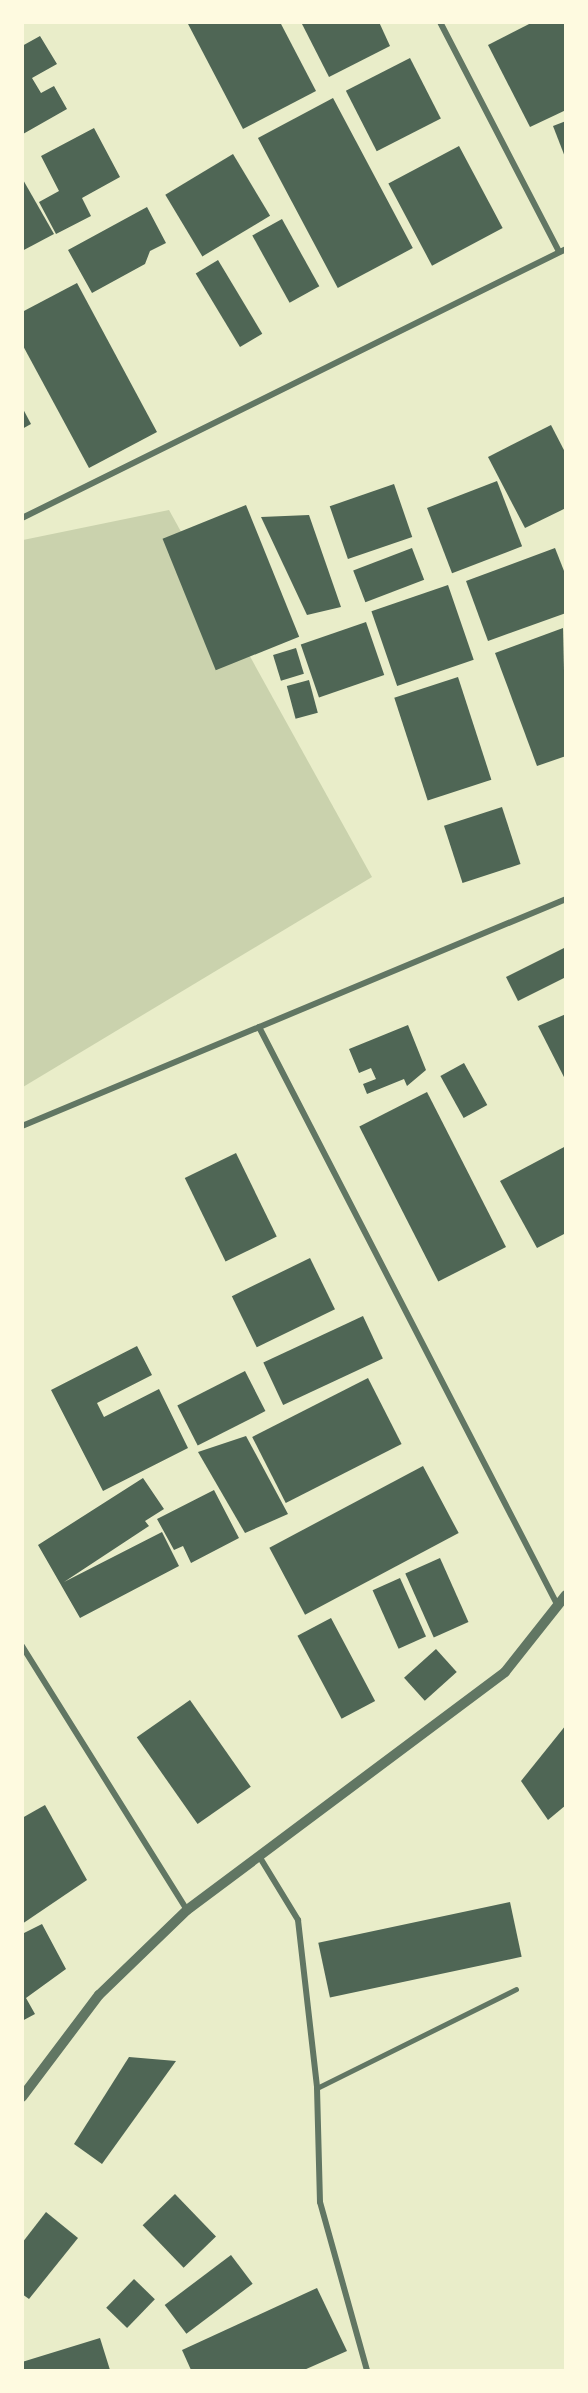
<!DOCTYPE html>
<html>
<head>
<meta charset="utf-8">
<style>
	body { margin:0 }
	#map { position:relative; width:588px; height:2393px; overflow:hidden; background:#e9edc9; font-family:Raleway,sans-serif }
	div>[style] { position:absolute }
	.green>* { inset:0; background:#cad2ad }
	.building>* { inset:0; background:#4f6655; transform-origin:0 0 }
	.service>* { height:4.5px; margin:-2.25px; padding:0 2.25px; transform-origin:2.25px; border-radius:2.25px; background:#617663 }
	.minor>* { height:6px; margin:-3px; padding:0 3px; transform-origin:3px; border-radius:3px; background:#617663 }
	.tertiary>* { height:10px; margin:-5px; padding:0 5px; transform-origin:5px; border-radius:5px; background:#617663 }
	span { translate:-50% -50%; white-space:nowrap; text-align:center; line-height:1.15; -webkit-text-stroke:6px #fefae0; paint-order:stroke }
	.frame { position:absolute; inset:0; border:24px solid #fefae0; pointer-events:none }
</style>
</head>
<body>
<div id="map">
	<div class="green">
		<div style="clip-path:polygon(169px 510px,372px 877px,23px 1087px,23px 540px)"></div>
	</div>
	<div class="building">
		<div style="clip-path:polygon(187px 22px,280px 22px,316px 91px,243px 129px)"></div>
		<div style="clip-path:polygon(301px 22px,379px 22px,390px 46px,329px 77px)"></div>
		<div style="clip-path:polygon(533px 22px,566px 22px,566px 110px,530px 127px,488px 45px)"></div>
		<div style="clip-path:polygon(40px 36px,57px 64px,32px 78px,41px 93px,54px 86px,67px 109px,23px 134px,22px 46px)"></div>
		<div style="left:410px;top:58px;width:68px;height:72px;rotate:63deg"></div>
		<div style="left:333px;top:98px;width:170px;height:85px;rotate:62deg"></div>
		<div style="clip-path:polygon(566px 121px,566px 157px,565px 157px,553px 126px)"></div>
		<div style="clip-path:polygon(94px 128px,120px 177px,82px 198px,91px 216px,56px 234px,39px 202px,59px 191px,41px 156px)"></div>
		<div style="left:459px;top:146px;width:93px;height:80px;rotate:62deg"></div>
		<div style="left:233px;top:154px;width:72px;height:79px;rotate:59deg"></div>
		<div style="clip-path:polygon(22px 178px,54px 234px,22px 251px)"></div>
		<div style="clip-path:polygon(147px 207px,166px 243px,150px 251px,145px 264px,92px 293px,68px 250px)"></div>
		<div style="left:282px;top:219px;width:77px;height:34px;rotate:61deg"></div>
		<div style="left:218px;top:260px;width:86px;height:26px;rotate:59deg"></div>
		<div style="clip-path:polygon(77px 283px,157px 432px,89px 468px,22px 344px,22px 312px)"></div>
		<div style="clip-path:polygon(22px 407px,31px 424px,22px 429px)"></div>
		<div style="clip-path:polygon(551px 425px,566px 454px,566px 508px,525px 528px,488px 457px)"></div>
		<div style="left:497px;top:481px;width:70px;height:75px;rotate:69deg"></div>
		<div style="left:394px;top:484px;width:56px;height:68px;rotate:71deg"></div>
		<div style="left:246px;top:505px;width:142px;height:90px;rotate:68deg"></div>
		<div style="clip-path:polygon(309px 515px,341px 607px,307px 615px,261px 517px)"></div>
		<div style="left:412px;top:548px;width:34px;height:63px;rotate:69deg"></div>
		<div style="clip-path:polygon(555px 548px,566px 576px,566px 613px,488px 641px,466px 581px)"></div>
		<div style="left:448px;top:585px;width:79px;height:81px;rotate:71deg"></div>
		<div style="left:366px;top:622px;width:56px;height:69px;rotate:71deg"></div>
		<div style="clip-path:polygon(563px 628px,566px 756px,537px 766px,495px 653px)"></div>
		<div style="left:296px;top:648px;width:27px;height:24px;rotate:73deg"></div>
		<div style="left:458px;top:677px;width:108px;height:67px;rotate:72deg"></div>
		<div style="left:309px;top:680px;width:34px;height:23px;rotate:75deg"></div>
		<div style="left:502px;top:807px;width:60px;height:61px;rotate:72deg"></div>
		<div style="clip-path:polygon(566px 947px,566px 977px,518px 1001px,506px 977px)"></div>
		<div style="clip-path:polygon(566px 1014px,566px 1081px,538px 1026px)"></div>
		<div style="clip-path:polygon(408px 1025px,426px 1070px,407px 1086px,404px 1079px,367px 1094px,363px 1084px,376px 1079px,371px 1068px,359px 1073px,349px 1049px)"></div>
		<div style="left:464px;top:1063px;width:48px;height:27px;rotate:61deg"></div>
		<div style="left:427px;top:1092px;width:174px;height:76px;rotate:63deg"></div>
		<div style="clip-path:polygon(566px 1146px,566px 1233px,537px 1248px,500px 1181px)"></div>
		<div style="left:236px;top:1153px;width:93px;height:57px;rotate:64deg"></div>
		<div style="left:310px;top:1258px;width:57px;height:87px;rotate:64deg"></div>
		<div style="left:363px;top:1316px;width:47px;height:110px;rotate:65deg"></div>
		<div style="clip-path:polygon(137px 1346px,152px 1375px,97px 1403px,104px 1417px,159px 1389px,188px 1448px,103px 1491px,51px 1390px)"></div>
		<div style="left:245px;top:1371px;width:45px;height:76px;rotate:63deg"></div>
		<div style="left:368px;top:1378px;width:74px;height:130px;rotate:63deg"></div>
		<div style="clip-path:polygon(246px 1436px,288px 1514px,245px 1533px,198px 1452px)"></div>
		<div style="left:423px;top:1466px;width:76px;height:174px;rotate:62deg"></div>
		<div style="clip-path:polygon(143px 1478px,164px 1509px,145px 1521px,149px 1526px,64px 1582px,162px 1532px,179px 1566px,80px 1618px,38px 1545px)"></div>
		<div style="clip-path:polygon(214px 1490px,239px 1538px,191px 1563px,183px 1546px,174px 1550px,157px 1519px)"></div>
		<div style="left:440px;top:1558px;width:70px;height:38px;rotate:66deg"></div>
		<div style="left:400px;top:1578px;width:64px;height:30px;rotate:66deg"></div>
		<div style="left:331px;top:1618px;width:94px;height:38px;rotate:62deg"></div>
		<div style="left:436px;top:1649px;width:31px;height:43px;rotate:48deg"></div>
		<div style="left:190px;top:1700px;width:106px;height:65px;rotate:55deg"></div>
		<div style="clip-path:polygon(566px 1725px,566px 1805px,548px 1820px,521px 1781px)"></div>
		<div style="clip-path:polygon(45px 1805px,87px 1880px,22px 1924px,22px 1818px)"></div>
		<div style="left:510px;top:1902px;width:56px;height:196px;rotate:78deg"></div>
		<div style="clip-path:polygon(42px 1924px,66px 1969px,26px 1998px,35px 2014px,22px 2021px,22px 1934px)"></div>
		<div style="clip-path:polygon(129px 2057px,176px 2061px,102px 2164px,74px 2144px)"></div>
		<div style="left:175px;top:2194px;width:59px;height:45px;rotate:46deg"></div>
		<div style="clip-path:polygon(46px 2212px,78px 2238px,29px 2299px,22px 2294px,22px 2243px)"></div>
		<div style="left:231px;top:2255px;width:36px;height:83px;rotate:53deg"></div>
		<div style="left:134px;top:2279px;width:29px;height:40px;rotate:44deg"></div>
		<div style="clip-path:polygon(317px 2288px,347px 2351px,304px 2370px,191px 2370px,182px 2350px)"></div>
		<div style="clip-path:polygon(100px 2338px,110px 2370px,22px 2370px,22px 2362px)"></div>
	</div>
	<div class="service">
		<div style="left:317px;top:2088px;width:222px;rotate:-26.4deg"></div>
	</div>
	<div class="minor">
		<div style="left:440px;top:22px;width:259px;rotate:62.6deg"></div>
		<div style="left:22px;top:518px;width:607px;rotate:-26.31deg"></div>
		<div style="left:259px;top:1027px;width:652px;rotate:62.69deg"></div>
		<div style="left:22px;top:1126px;width:589px;rotate:-22.65deg"></div>
		<div style="left:22px;top:1646px;width:311px;rotate:58deg"></div>
		<div style="left:259px;top:1856px;width:75px;rotate:58.6deg"></div>
		<div style="left:298px;top:1920px;width:169px;rotate:83.5deg"></div>
		<div style="left:317px;top:2088px;width:114px;rotate:88.5deg"></div>
		<div style="left:320px;top:2202px;width:174px;rotate:74.4deg"></div>
	</div>
	<div class="tertiary">
		<div style="left:22px;top:2097px;width:128px;rotate:-53deg"></div>
		<div style="left:99px;top:1995px;width:122px;rotate:-44deg"></div>
		<div style="left:187px;top:1910px;width:397px;rotate:-36.8deg"></div>
		<div style="left:505px;top:1672px;width:98px;rotate:-51.6deg"></div>
	</div>
	<div class="frame"></div>
</div>
</body>
</html>
